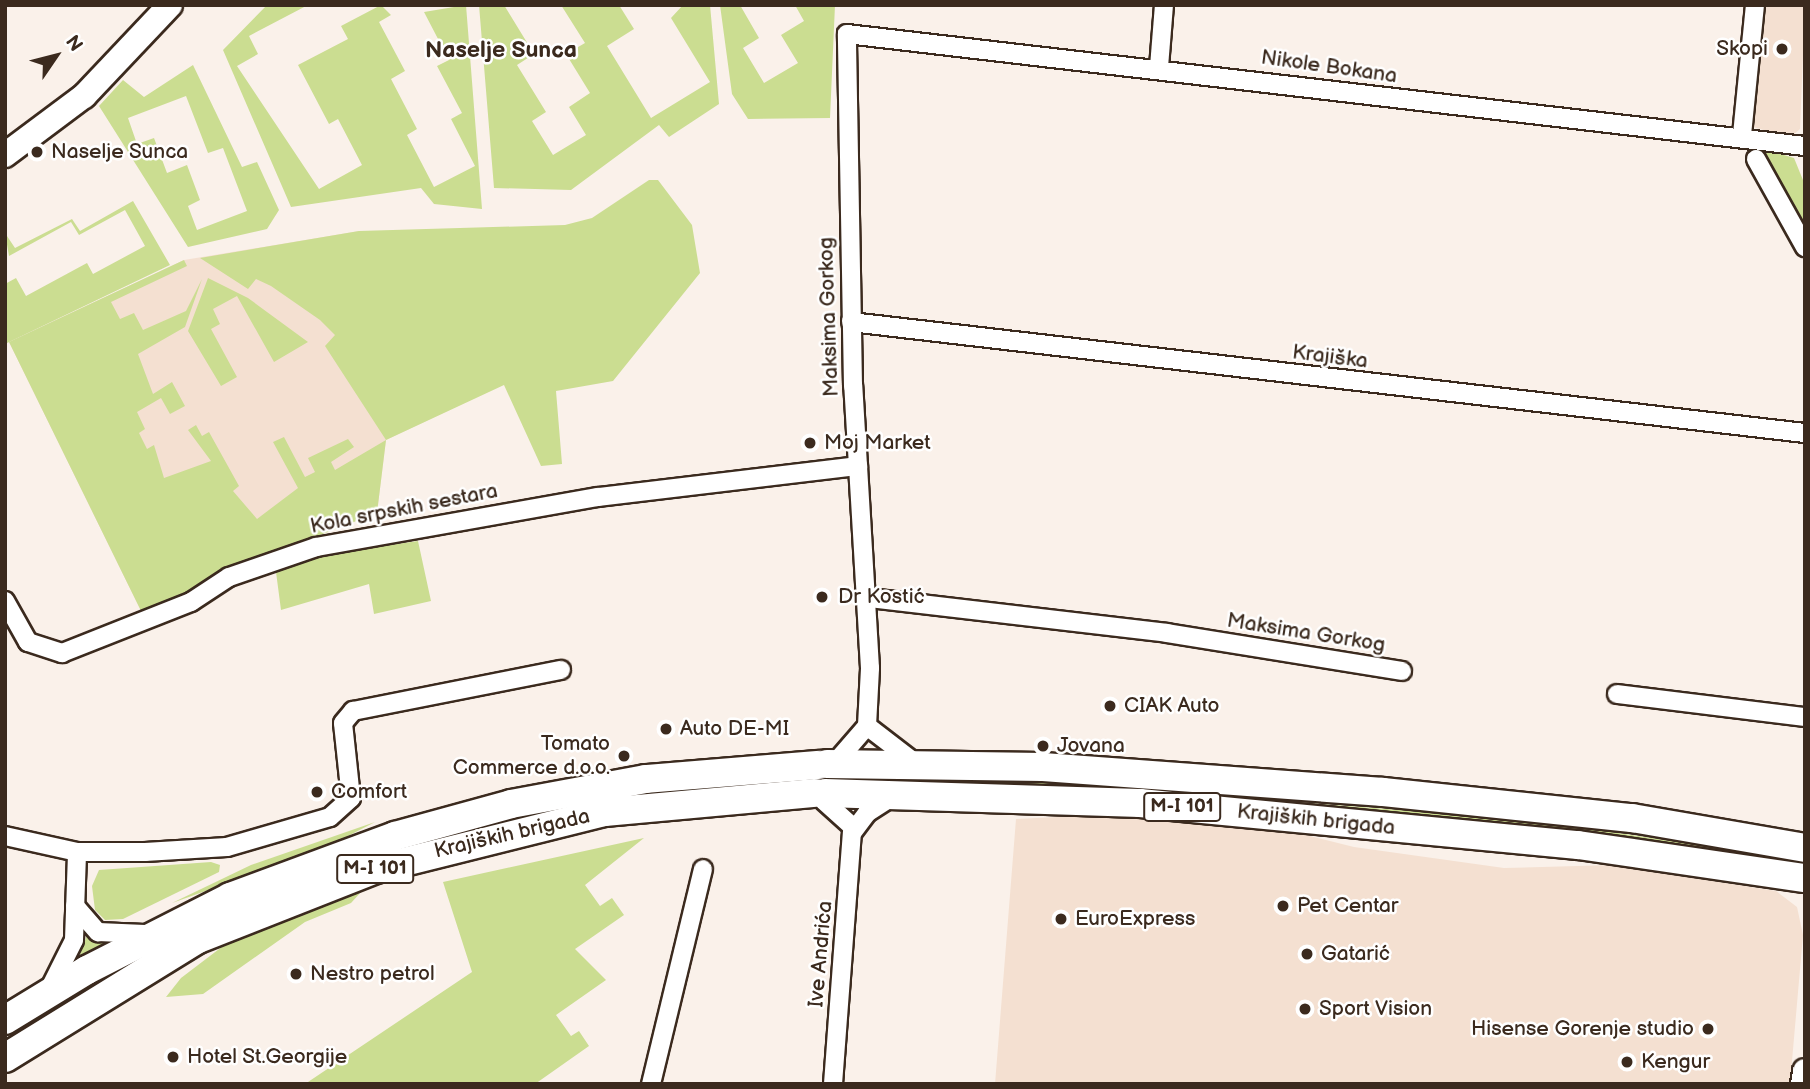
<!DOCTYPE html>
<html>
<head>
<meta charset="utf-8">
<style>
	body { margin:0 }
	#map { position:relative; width:1810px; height:1089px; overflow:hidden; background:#faf1ea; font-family:"Balsamiq Sans",sans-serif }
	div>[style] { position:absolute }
	.built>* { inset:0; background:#f4e0d1 }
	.green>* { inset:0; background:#cbdd91 }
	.roads { filter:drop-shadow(2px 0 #3b2a1e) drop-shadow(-2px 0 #3b2a1e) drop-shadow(0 2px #3b2a1e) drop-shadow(0 -2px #3b2a1e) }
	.street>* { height:18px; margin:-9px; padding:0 9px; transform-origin:9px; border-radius:9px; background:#fff }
	.secondary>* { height:24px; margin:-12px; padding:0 12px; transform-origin:12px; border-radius:12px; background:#fff }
	.primary>* { height:28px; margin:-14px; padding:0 14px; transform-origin:14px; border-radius:14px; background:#fff }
	.dots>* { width:19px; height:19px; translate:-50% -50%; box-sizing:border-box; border:4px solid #fff; border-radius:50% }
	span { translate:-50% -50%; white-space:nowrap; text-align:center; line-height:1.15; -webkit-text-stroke:5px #fff; paint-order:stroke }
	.shield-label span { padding:2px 5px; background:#fff; border:2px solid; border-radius:5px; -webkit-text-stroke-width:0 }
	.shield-label { font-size:19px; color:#3b2a1e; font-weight:700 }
	.poi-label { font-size:21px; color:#3b2a1e }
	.right { translate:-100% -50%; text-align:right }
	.left { translate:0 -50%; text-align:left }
	.street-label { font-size:21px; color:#3b2a1e }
	.neighbourhood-label { font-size:23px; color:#3b2a1e; font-weight:700 }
	.frame { position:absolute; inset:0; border:7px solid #3b2a1e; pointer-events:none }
	.north { position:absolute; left:21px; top:21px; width:70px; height:70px; -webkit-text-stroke:5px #fff; paint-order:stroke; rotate:55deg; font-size:19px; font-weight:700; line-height:28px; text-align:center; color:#3b2a1e }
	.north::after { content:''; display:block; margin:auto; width:24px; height:32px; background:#3b2a1e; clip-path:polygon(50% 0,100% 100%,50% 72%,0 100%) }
</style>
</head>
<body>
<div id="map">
	<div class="built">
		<div style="clip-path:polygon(1762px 5px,1805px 5px,1800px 129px,1790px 138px,1750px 126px)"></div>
		<div style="clip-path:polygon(359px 231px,504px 384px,386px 440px,377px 513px,250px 562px,144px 617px,9px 342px,184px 260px)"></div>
		<div style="clip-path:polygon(1100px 815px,1294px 832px,1354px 847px,1504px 868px,1613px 865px,1776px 891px,1797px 907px,1803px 935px,1790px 1084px,995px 1084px,1016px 819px)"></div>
	</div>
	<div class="green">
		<div style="clip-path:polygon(267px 5px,308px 5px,249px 36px,258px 54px,237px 66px,319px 189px,362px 165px,338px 119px,329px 124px,298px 65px,348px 39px,341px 26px,381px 5px,391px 15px,379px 22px,405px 71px,391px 79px,417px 129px,407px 135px,434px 187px,475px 166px,451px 119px,462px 113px,437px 66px,449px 60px,424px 12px,466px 5px,482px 209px,434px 204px,421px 188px,291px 207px,223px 50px)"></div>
		<div style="clip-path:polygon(479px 5px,504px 5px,534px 54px,517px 65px,546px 112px,532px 121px,553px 155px,586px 135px,569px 107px,590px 93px,566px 54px,585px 43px,561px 5px,619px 5px,634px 29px,607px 46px,651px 118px,710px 82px,671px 18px,683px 5px,710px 5px,719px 104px,669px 137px,659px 125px,571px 190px,494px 188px)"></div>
		<div style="clip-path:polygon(720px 5px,740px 5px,759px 38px,743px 48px,764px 83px,798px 63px,781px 35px,804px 21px,795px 5px,835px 5px,830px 118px,748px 119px,732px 94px)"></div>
		<div style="clip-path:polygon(evenodd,193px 65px,242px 167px,257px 162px,279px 210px,267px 229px,188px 247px,99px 106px,123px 80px,144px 97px,193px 65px,186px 96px,208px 153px,223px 148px,247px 211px,197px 230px,188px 206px,200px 200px,187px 165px,167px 173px,154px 138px,137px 144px,128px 118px,186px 96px)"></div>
		<div style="clip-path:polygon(1761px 148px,1794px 158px,1805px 185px,1805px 233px)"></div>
		<div style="clip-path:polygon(649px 180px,658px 180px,692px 225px,700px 273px,613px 381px,556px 391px,562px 464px,541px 466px,504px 385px,386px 440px,377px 513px,250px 562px,144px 617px,9px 342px,184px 260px,187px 266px,111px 302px,120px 319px,134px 313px,143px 330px,186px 311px,202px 279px,185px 327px,138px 354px,153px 394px,172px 382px,185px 406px,170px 414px,161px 398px,137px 412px,145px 429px,139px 433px,147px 449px,154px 445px,164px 478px,211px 461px,188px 430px,196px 425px,202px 436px,209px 432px,239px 486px,233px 491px,257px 519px,298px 488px,273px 442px,284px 437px,305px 477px,315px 472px,308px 458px,348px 439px,354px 447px,331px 462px,335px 470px,386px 440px,325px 346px,335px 335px,320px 320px,271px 286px,256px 279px,248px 289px,200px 258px,359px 231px,565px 225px,592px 218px)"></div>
		<div style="clip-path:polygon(133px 201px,170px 265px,5px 344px,5px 284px,16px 278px,26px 296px,87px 263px,93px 274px,145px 246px,125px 210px,79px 235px,71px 222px,9px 256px,5px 233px,15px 248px,72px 219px,80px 231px)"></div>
		<div style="clip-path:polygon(208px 278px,248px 298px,308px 342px,274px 362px,237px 296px,213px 309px,220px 324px,211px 329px,237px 377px,221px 386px,188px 331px)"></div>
		<div style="clip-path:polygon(418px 541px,431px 601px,374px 614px,369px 584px,281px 610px,276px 572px,327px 554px)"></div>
		<div style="clip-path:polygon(845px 778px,1047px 783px,1400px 810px,1598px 830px,1759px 854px,1578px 832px,826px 785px,826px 779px)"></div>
		<div style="clip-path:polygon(375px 822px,323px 849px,172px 903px,251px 865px)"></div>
		<div style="clip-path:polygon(644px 838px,585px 885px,600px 906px,612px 898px,624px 915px,575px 949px,606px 980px,556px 1015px,571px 1036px,579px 1031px,589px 1046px,535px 1084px,305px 1084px,472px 972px,443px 882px)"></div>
		<div style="clip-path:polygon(211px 862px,220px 865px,219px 872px,123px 919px,105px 920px,95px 910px,92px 886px,99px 870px)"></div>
		<div style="clip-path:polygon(361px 892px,351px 903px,305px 922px,203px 994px,166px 997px,181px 978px,227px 943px)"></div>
		<div style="clip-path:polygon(87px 935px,116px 943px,69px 970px,79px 957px)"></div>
	</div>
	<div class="roads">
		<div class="street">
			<div style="left:1159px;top:67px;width:62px;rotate:-85.4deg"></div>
			<div style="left:1742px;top:135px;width:131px;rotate:-84.3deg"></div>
			<div style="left:1756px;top:159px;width:101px;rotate:60.9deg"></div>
			<div style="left:851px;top:322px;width:960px;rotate:6.64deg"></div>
			<div style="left:870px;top:598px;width:299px;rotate:6.7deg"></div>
			<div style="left:1167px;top:633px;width:238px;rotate:9.2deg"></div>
			<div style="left:5px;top:601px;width:47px;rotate:60.7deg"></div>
			<div style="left:28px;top:642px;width:36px;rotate:18deg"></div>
			<div style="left:62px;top:653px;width:139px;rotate:-21.6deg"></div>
			<div style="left:191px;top:602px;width:45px;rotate:-33.3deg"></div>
			<div style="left:229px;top:577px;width:92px;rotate:-19deg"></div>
			<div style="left:316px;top:547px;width:286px;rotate:-10.1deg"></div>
			<div style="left:598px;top:497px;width:262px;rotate:-6.8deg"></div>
			<div style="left:1617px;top:694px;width:189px;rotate:7deg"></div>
			<div style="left:867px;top:726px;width:59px;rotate:37.5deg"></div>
			<div style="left:835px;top:763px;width:49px;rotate:-49.1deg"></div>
			<div style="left:867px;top:726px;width:58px;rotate:-87deg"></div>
			<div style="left:870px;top:668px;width:283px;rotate:-93.4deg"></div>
			<div style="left:853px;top:386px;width:352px;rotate:-91deg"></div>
			<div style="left:847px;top:34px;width:965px;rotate:6.67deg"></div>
			<div style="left:824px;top:801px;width:40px;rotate:42deg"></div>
			<div style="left:5px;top:836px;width:74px;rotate:12.5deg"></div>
			<div style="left:77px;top:852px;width:68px"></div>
			<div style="left:145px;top:852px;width:82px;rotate:-3.5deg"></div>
			<div style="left:227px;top:847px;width:107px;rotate:-16.2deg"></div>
			<div style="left:330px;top:817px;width:28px;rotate:-42deg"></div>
			<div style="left:351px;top:798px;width:75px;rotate:-96.1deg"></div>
			<div style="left:343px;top:723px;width:16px;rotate:-50deg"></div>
			<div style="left:353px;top:711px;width:212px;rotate:-11.2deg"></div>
			<div style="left:75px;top:906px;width:35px;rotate:49deg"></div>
			<div style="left:98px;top:932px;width:47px;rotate:2.4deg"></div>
			<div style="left:52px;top:984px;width:49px;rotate:-63.4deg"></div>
			<div style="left:74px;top:940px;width:88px;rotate:-88deg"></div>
			<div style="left:651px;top:1084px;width:221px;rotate:-76.4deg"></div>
			<div style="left:833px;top:1084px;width:252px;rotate:-85.7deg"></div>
			<div style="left:852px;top:833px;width:25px;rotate:-53deg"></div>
			<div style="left:867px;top:813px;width:31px;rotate:-33deg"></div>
		</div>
		<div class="secondary">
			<div style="left:5px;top:155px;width:99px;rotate:-36.8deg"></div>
			<div style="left:84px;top:96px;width:125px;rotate:-46.6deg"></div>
			<div style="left:1803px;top:1084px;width:13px;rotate:-81deg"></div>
		</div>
		<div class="primary">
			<div style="left:827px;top:764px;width:216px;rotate:0.8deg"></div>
			<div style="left:1043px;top:767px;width:341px;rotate:4.2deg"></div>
			<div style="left:1383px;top:792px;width:250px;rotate:6deg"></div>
			<div style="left:1632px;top:818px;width:176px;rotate:9.8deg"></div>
			<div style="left:825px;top:793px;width:315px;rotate:1.8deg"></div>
			<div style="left:1140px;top:803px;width:440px;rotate:5.5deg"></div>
			<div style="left:1578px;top:845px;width:229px;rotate:8.3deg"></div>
			<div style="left:5px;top:1020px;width:96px;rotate:-31.4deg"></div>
			<div style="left:87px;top:970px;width:161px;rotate:-27deg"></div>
			<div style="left:230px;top:897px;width:176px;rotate:-20.3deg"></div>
			<div style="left:395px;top:836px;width:120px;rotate:-15.4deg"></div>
			<div style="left:511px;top:804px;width:137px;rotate:-10.5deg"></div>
			<div style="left:646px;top:779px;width:173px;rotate:-4.7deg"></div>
			<div style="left:5px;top:1058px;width:227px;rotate:-31.7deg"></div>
			<div style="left:198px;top:939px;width:191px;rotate:-21.5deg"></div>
			<div style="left:376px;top:869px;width:236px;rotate:-14deg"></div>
			<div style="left:605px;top:812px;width:211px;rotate:-5.2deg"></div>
		</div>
	</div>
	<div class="dots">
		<div style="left:1782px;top:49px;background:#3b2a1e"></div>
		<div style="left:37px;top:152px;background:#3b2a1e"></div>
		<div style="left:810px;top:443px;background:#3b2a1e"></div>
		<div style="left:822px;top:597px;background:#3b2a1e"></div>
		<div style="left:1110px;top:706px;background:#3b2a1e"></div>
		<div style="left:666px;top:729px;background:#3b2a1e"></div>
		<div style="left:1043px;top:746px;background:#3b2a1e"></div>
		<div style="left:624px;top:756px;background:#3b2a1e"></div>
		<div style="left:317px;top:792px;background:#3b2a1e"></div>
		<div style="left:1283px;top:906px;background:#3b2a1e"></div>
		<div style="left:1061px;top:919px;background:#3b2a1e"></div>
		<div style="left:1307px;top:954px;background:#3b2a1e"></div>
		<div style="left:296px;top:974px;background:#3b2a1e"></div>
		<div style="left:1305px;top:1009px;background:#3b2a1e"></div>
		<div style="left:1708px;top:1029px;background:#3b2a1e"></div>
		<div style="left:173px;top:1057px;background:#3b2a1e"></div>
		<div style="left:1627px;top:1062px;background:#3b2a1e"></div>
	</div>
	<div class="shield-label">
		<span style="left:1182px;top:807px">M-I 101</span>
		<span style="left:375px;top:869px">M-I 101</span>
	</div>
	<div class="poi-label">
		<span class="right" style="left:1768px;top:49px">Skopi</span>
		<span class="left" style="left:51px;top:152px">Naselje Sunca</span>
		<span class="left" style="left:824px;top:443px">Moj Market</span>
		<span class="left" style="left:838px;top:597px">Dr Kostić</span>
		<span class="left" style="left:1124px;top:706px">CIAK Auto</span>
		<span class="left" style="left:680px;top:729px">Auto DE-MI</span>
		<span class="right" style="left:610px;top:756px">Tomato<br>Commerce d.o.o.</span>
		<span class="left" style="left:1057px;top:746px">Jovana</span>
		<span class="left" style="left:331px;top:792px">Comfort</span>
		<span class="left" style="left:1297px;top:906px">Pet Centar</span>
		<span class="left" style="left:1075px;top:919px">EuroExpress</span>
		<span class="left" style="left:1321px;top:954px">Gatarić</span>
		<span class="left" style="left:310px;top:974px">Nestro petrol</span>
		<span class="left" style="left:1319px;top:1009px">Sport Vision</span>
		<span class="right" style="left:1694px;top:1029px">Hisense Gorenje studio</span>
		<span class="left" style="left:187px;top:1057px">Hotel St.Georgije</span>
		<span class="left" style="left:1641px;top:1062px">Kengur</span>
	</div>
	<div class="street-label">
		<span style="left:1329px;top:67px;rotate:8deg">Nikole Bokana</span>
		<span style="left:829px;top:317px;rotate:-92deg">Maksima Gorkog</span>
		<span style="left:1330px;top:357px;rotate:7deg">Krajiška</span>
		<span style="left:404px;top:509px;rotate:-11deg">Kola srpskih sestara</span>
		<span style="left:1306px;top:633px;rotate:9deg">Maksima Gorkog</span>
		<span style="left:1316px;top:820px;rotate:6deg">Krajiških brigada</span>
		<span style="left:512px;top:834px;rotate:-13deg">Krajiških brigada</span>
		<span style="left:821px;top:954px;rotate:-85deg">Ive Andrića</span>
	</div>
	<div class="neighbourhood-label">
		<span style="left:501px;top:50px">Naselje Sunca</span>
	</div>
	<div class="frame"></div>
	<div class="north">N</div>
</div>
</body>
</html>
